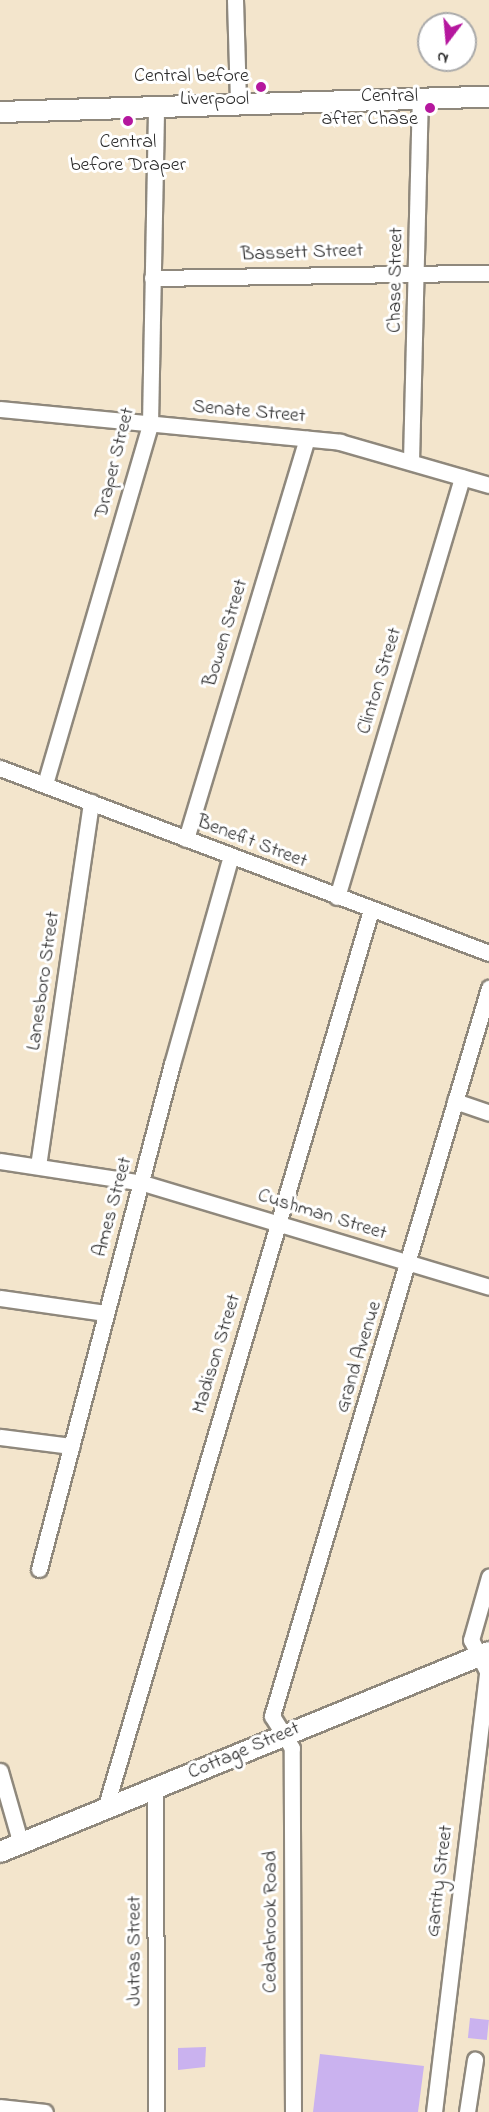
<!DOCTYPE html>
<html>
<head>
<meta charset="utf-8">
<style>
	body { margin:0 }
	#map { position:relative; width:489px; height:2112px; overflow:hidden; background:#f3e5cc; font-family:"Indie Flower",sans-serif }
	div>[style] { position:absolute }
	.building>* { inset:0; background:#cab2ef; transform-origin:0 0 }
	.roads { filter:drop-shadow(2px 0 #8f887c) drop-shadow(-2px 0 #8f887c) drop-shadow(0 2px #8f887c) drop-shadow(0 -2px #8f887c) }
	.minor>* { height:15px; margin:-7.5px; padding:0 7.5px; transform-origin:7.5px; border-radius:7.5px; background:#fff }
	.major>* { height:20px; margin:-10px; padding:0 10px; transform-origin:10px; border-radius:10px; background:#fff }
	.dots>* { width:16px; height:16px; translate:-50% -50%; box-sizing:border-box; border:3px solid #fff; border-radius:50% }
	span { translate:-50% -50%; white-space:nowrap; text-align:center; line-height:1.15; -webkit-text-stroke:6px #fff; paint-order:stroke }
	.poi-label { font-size:20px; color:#2b2b2b }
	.right { translate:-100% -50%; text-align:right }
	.street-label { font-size:20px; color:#2b2b2b }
	.north { position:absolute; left:417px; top:12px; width:60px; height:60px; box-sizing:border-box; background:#fff; border:2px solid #aaa; border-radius:50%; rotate:196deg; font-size:16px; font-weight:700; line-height:24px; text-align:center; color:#2b2b2b }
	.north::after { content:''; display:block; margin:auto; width:21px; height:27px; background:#b5179e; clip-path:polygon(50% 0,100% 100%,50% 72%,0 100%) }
</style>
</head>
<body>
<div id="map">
	<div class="building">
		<div style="left:470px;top:2018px;width:19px;height:20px;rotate:6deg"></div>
		<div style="clip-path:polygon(206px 2047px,205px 2067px,178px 2070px,178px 2048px)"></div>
		<div style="clip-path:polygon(320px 2054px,424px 2066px,418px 2112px,313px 2112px)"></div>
	</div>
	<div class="roads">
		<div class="minor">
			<div style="left:235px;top:0;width:103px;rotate:88.3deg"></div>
			<div style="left:152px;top:278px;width:337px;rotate:-0.9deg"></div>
			<div style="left:0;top:409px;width:342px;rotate:5.5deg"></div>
			<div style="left:340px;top:442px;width:155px;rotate:16.1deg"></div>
			<div style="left:411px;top:461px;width:361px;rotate:-88.6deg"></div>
			<div style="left:0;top:768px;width:523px;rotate:20.72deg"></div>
			<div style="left:45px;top:784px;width:375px;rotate:-73.7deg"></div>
			<div style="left:150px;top:424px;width:319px;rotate:-88.9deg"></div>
			<div style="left:186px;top:839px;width:418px;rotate:-73.2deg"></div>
			<div style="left:337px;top:897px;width:438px;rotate:-73.4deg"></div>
			<div style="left:455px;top:1101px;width:36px;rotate:19deg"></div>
			<div style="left:0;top:1161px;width:145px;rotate:8.7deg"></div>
			<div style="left:143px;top:1183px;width:361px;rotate:16.7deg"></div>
			<div style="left:38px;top:1166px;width:368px;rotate:-81.7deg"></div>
			<div style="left:0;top:1298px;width:106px;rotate:8.1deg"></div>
			<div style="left:0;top:1437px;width:72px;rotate:7.2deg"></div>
			<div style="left:39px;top:1569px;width:522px;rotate:-75.25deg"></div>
			<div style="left:172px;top:1064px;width:216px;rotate:-74.2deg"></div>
			<div style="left:0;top:1771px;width:76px;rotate:74deg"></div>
			<div style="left:155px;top:1790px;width:322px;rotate:89.8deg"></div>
			<div style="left:105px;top:1809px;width:938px;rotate:-73.52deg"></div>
			<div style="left:0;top:2107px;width:45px;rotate:6.3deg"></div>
			<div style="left:293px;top:2112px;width:364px;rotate:-90.2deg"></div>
			<div style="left:292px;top:1748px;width:38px;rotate:-122deg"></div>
			<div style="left:272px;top:1716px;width:760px;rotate:-73.4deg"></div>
			<div style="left:434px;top:2112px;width:444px;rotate:-83.1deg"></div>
			<div style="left:487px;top:1671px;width:35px;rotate:-117deg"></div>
			<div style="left:471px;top:1640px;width:66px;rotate:-74.1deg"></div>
			<div style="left:467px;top:2112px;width:53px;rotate:-81.3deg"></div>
		</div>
		<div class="major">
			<div style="left:0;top:112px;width:489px;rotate:-1.8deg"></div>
			<div style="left:0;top:1852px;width:528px;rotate:-22.24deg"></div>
		</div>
	</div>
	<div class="dots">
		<div style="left:261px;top:87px;background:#b5179e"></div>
		<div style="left:430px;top:108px;background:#b5179e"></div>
		<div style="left:128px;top:121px;background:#b5179e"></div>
	</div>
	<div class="poi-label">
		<span class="right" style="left:249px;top:88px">Central before<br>Liverpool</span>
		<span class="right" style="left:418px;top:108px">Central<br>after Chase</span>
		<span style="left:128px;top:154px">Central<br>before Draper</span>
	</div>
	<div class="street-label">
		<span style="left:302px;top:253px;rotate:-2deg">Bassett Street</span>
		<span style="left:396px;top:280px;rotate:-89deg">Chase Street</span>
		<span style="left:249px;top:412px;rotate:5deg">Senate Street</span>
		<span style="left:115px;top:463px;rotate:-76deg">Draper Street</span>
		<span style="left:226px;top:633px;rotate:-73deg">Bowen Street</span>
		<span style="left:380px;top:681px;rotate:-73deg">Clinton Street</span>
		<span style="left:252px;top:842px;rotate:21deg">Benefit Street</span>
		<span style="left:44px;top:981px;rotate:-82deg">Lanesboro Street</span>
		<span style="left:113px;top:1207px;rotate:-75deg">Ames Street</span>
		<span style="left:322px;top:1215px;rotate:17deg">Cushman Street</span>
		<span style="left:217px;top:1354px;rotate:-73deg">Madison Street</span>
		<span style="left:359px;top:1357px;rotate:-73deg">Grand Avenue</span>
		<span style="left:244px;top:1751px;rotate:-23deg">Cottage Street</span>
		<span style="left:440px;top:1881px;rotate:-83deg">Garrity Street</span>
		<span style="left:271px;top:1922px;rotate:-90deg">Cedarbrook Road</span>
		<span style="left:135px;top:1951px;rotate:-90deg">Jutras Street</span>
	</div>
	<div class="north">N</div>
</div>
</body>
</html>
